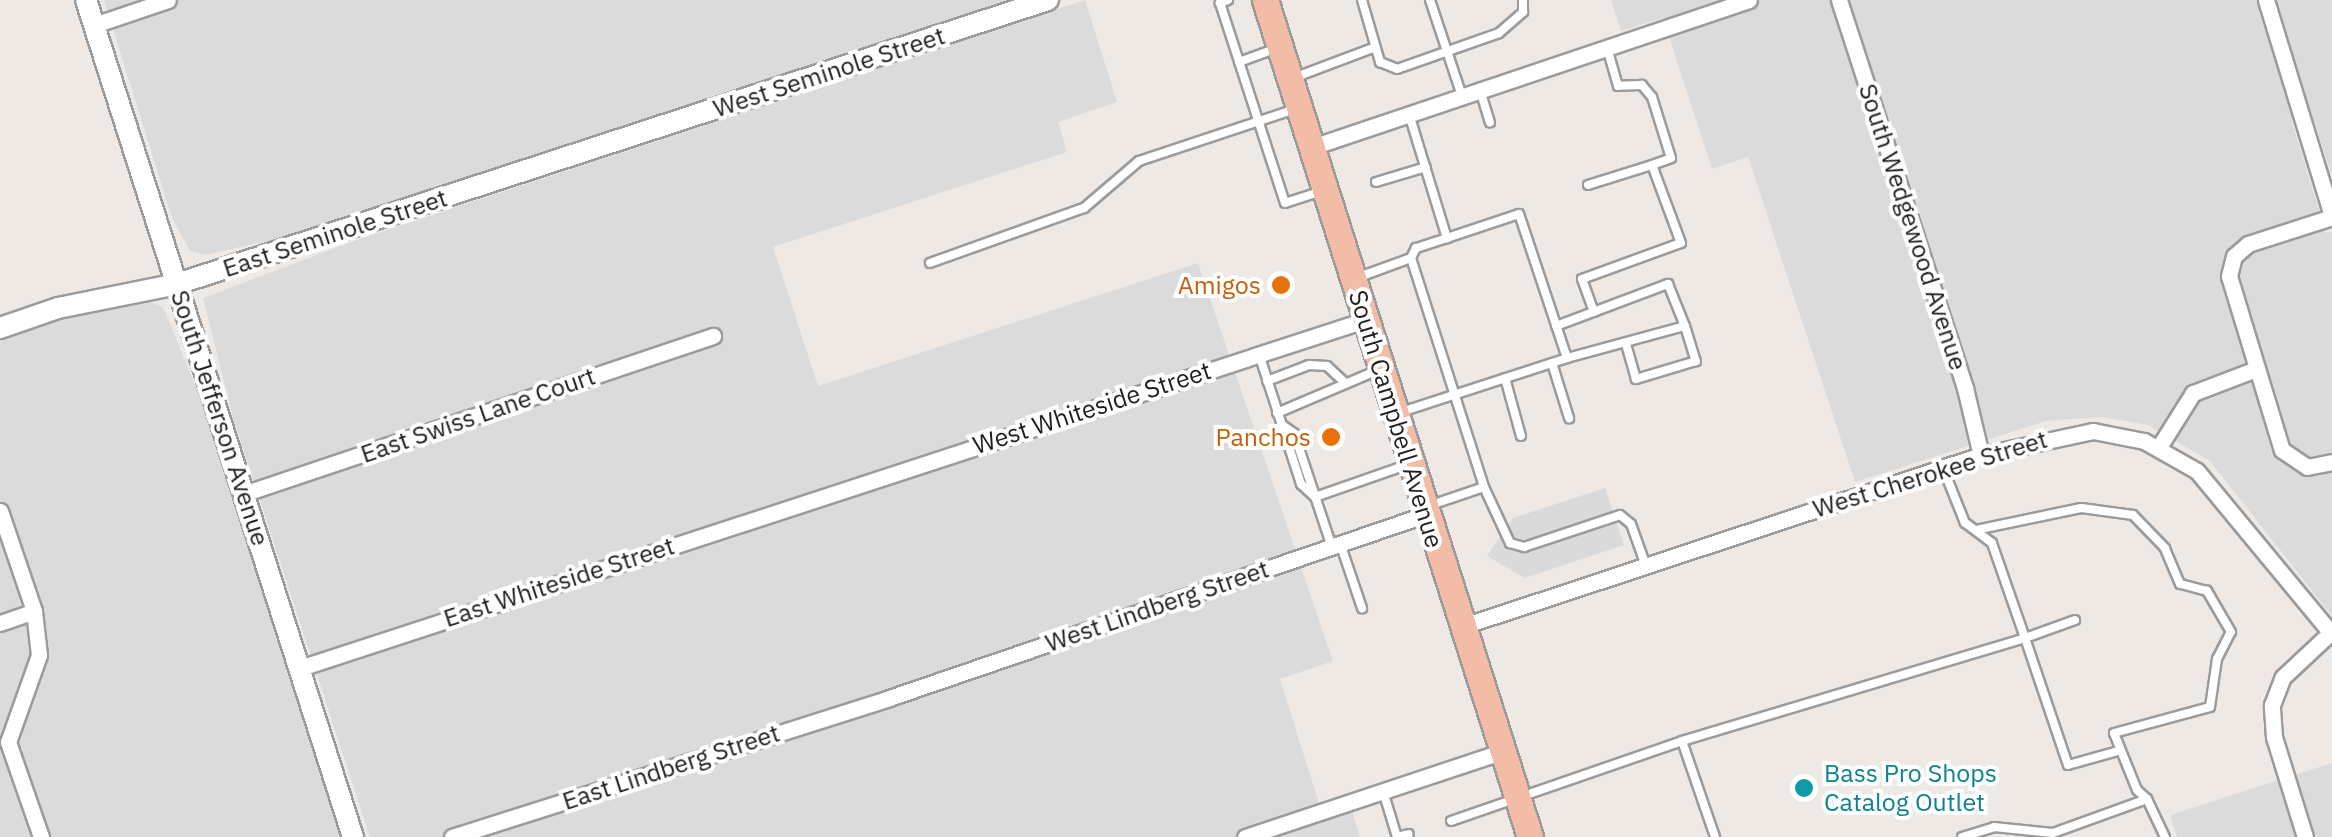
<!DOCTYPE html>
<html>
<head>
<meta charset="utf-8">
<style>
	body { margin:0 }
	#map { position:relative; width:2332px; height:837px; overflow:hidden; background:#eee9e5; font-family:"IBM Plex Sans",sans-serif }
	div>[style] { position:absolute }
	.residential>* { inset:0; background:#dcdbdb }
	.parking>* { inset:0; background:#dadada }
	.roads { filter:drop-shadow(2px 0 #9b9b9b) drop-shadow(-2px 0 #9b9b9b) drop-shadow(0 2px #9b9b9b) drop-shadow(0 -2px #9b9b9b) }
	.service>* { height:8px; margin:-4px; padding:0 4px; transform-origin:4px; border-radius:4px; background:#fff }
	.minor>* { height:15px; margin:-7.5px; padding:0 7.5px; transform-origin:7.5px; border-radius:7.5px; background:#fff }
	.tertiary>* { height:20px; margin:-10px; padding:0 10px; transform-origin:10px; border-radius:10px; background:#fff }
	.primary>* { height:25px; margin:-12.5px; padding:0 12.5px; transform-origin:12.5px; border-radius:12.5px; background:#f2bca7 }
	.dots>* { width:28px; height:28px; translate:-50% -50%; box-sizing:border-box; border:5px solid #fff; border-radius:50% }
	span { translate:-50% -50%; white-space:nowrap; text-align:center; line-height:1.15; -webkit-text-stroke:8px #fff; paint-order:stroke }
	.street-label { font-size:25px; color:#1e1e1e }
	.food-label { font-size:25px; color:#c56008 }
	.right { translate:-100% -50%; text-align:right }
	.culture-label { font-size:25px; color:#0d838f }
	.left { translate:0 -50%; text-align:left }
</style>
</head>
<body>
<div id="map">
	<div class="residential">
		<div style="clip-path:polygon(104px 0,1015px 0,355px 221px,205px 255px,190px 251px,172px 218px)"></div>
		<div style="clip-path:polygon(1085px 0,1117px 102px,1058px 122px,1067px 152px,773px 247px,818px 386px,1198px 263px,1333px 661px,1280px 679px,1324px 819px,1352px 811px,1360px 837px,370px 837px,234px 421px,203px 298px,362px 238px)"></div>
		<div style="clip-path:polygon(1611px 0,2332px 0,2332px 176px,2311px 112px,2291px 119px,2326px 233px,2332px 232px,2332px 616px,2210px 461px,2148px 425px,2102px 417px,2046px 421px,1855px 482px,1748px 157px,1712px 169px,1663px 18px,1621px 31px)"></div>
		<div style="clip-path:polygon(142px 299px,163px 307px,204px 407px,343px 837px,0 837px,0 334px)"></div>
		<div style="clip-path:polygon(2332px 763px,2332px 837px,2177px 837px,2170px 815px)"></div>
	</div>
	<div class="parking">
		<div style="clip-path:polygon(1605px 488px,1624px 545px,1525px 578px,1487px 556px,1513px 518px)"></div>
	</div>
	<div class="roads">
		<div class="service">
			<div style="left:1228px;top:0;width:9px;rotate:159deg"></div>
			<div style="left:1220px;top:3px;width:210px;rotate:72deg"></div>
			<div style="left:1285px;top:203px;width:38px;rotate:-18deg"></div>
			<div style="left:1362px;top:0;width:65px;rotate:73.8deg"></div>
			<div style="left:1380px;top:62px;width:18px;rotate:22deg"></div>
			<div style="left:1397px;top:69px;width:108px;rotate:-19.4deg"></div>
			<div style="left:1499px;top:33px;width:32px;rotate:-41deg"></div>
			<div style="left:1523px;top:12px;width:12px;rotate:-90deg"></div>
			<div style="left:1430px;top:0;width:101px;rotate:71.6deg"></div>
			<div style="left:1239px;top:62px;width:40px;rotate:-20.2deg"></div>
			<div style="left:1296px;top:77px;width:85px;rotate:-20.6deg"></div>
			<div style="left:1480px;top:90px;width:34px;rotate:73deg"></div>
			<div style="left:1409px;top:114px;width:130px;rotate:73deg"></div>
			<div style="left:1447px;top:238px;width:33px;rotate:162deg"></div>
			<div style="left:1416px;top:248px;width:11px;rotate:117deg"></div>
			<div style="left:1411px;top:258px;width:240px;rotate:72.3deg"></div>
			<div style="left:1484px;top:487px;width:56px;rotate:161.2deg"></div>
			<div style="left:1376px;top:182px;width:52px;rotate:-16.7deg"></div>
			<div style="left:1588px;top:185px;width:67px;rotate:-17.4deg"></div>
			<div style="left:930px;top:263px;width:164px;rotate:-19.7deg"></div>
			<div style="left:1084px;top:208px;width:72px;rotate:-40.5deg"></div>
			<div style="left:1139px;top:161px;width:164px;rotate:-18.4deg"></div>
			<div style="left:1359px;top:277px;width:55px;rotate:-20.1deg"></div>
			<div style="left:1594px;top:312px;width:35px;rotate:-110deg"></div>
			<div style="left:1582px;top:279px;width:105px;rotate:-20deg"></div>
			<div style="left:1681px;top:243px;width:83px;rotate:-110.4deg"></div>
			<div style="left:1652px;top:165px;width:20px;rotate:-20deg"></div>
			<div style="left:1671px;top:158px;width:64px;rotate:-107.3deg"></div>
			<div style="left:1652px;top:97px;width:16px;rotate:-130deg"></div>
			<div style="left:1642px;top:85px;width:24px;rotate:178deg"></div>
			<div style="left:1618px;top:86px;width:40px;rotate:-106deg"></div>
			<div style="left:1556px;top:326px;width:120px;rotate:-20.6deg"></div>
			<div style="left:1668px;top:284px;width:45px;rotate:68deg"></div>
			<div style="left:1259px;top:354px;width:137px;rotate:72.1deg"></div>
			<div style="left:1301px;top:484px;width:19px;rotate:43deg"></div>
			<div style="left:1315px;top:497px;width:100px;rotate:-19.3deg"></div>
			<div style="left:1567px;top:358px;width:122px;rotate:-15.2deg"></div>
			<div style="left:1685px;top:326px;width:37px;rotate:73deg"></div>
			<div style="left:1696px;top:361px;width:63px;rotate:163.3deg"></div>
			<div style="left:1636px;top:379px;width:36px;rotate:-106deg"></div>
			<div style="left:1552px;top:363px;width:58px;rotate:72.8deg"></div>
			<div style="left:1505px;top:378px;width:60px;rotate:74.6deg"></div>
			<div style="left:1267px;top:381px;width:45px;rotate:-20.9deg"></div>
			<div style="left:1309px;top:365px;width:18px;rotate:3deg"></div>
			<div style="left:1327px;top:366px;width:25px;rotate:43deg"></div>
			<div style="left:1277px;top:413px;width:108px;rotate:-23deg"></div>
			<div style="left:1398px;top:413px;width:178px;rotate:-18deg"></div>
			<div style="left:1567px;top:358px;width:152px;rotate:-108.4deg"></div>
			<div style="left:1519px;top:214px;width:76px;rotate:161.6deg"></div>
			<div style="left:1281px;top:424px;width:16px;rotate:35deg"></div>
			<div style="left:1294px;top:433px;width:120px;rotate:71.6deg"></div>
			<div style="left:1484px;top:487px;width:62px;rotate:65.1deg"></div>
			<div style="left:1510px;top:543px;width:15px;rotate:16deg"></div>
			<div style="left:1524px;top:547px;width:101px;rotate:-18.4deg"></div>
			<div style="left:1620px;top:515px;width:14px;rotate:39deg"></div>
			<div style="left:1631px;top:524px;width:45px;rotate:70.3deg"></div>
			<div style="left:1340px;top:543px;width:69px;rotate:71.3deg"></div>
			<div style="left:2075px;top:620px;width:53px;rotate:160.2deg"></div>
			<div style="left:2025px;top:638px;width:134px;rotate:71.3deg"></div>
			<div style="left:2068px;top:765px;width:52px;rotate:-15.6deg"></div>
			<div style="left:1682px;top:741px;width:358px;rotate:-16.7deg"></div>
			<div style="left:2025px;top:638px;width:101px;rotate:-109.2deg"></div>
			<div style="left:1992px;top:543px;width:34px;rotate:-143deg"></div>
			<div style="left:1965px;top:523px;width:59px;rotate:-111.8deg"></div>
			<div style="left:1383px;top:791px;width:48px;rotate:73.1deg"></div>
			<div style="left:1397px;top:837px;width:12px;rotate:-14deg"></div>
			<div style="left:2147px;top:799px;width:42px;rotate:64.7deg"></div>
			<div style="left:1451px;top:821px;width:244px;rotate:-19.1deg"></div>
			<div style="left:1682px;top:741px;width:102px;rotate:71deg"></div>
			<div style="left:1962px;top:837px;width:34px;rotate:-17deg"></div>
			<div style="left:1994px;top:827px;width:59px;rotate:5.8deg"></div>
			<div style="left:2053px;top:833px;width:100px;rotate:-19.9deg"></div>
			<div style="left:2147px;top:799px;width:13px;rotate:-138deg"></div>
			<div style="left:2137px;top:790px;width:61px;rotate:-112deg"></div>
			<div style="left:2114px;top:733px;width:99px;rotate:-15.2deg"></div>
			<div style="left:2210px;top:707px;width:49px;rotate:-81.7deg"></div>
			<div style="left:2217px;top:659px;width:30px;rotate:-63deg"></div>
			<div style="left:2231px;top:632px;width:48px;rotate:-120.3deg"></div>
			<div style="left:2207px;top:591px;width:28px;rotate:-165deg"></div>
			<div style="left:2180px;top:584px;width:39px;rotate:-113deg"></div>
			<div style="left:2165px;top:548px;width:46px;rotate:-134.1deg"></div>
			<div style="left:2133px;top:515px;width:52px;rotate:-172.3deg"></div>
			<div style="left:2081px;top:508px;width:107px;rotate:168.2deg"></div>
		</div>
		<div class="minor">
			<div style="left:1839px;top:0;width:408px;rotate:72deg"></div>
			<div style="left:1965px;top:388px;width:69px;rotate:76.6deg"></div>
			<div style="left:2266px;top:0;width:226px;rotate:73deg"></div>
			<div style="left:94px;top:25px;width:78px;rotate:-18.7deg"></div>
			<div style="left:1312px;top:147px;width:461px;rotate:-18.6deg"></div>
			<div style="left:2332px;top:217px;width:88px;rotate:162.2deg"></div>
			<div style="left:2248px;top:244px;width:18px;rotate:139deg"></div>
			<div style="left:2234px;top:256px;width:21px;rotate:104deg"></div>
			<div style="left:2229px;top:276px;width:182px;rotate:73.1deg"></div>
			<div style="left:2282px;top:450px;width:30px;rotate:34deg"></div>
			<div style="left:2307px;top:467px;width:25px;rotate:-11deg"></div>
			<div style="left:2159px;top:447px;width:64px;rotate:-57.8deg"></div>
			<div style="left:2193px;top:393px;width:67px;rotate:-20.9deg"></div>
			<div style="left:243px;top:494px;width:496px;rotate:-18.6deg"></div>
			<div style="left:0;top:511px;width:106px;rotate:71.2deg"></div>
			<div style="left:34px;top:611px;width:44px;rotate:83.5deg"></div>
			<div style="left:39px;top:655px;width:92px;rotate:109.6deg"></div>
			<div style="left:8px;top:742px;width:101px;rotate:70.8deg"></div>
			<div style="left:0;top:623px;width:36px;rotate:-19deg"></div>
			<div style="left:1460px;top:627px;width:549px;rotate:-18.27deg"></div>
			<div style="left:1981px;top:455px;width:115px;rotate:-12.1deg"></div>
			<div style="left:2093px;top:431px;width:52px;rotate:11.1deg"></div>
			<div style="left:2144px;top:441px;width:61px;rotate:29.5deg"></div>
			<div style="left:2197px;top:471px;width:212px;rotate:50.4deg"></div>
			<div style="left:300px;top:668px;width:1120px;rotate:-18.1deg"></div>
			<div style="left:452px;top:837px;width:459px;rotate:-17.6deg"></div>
			<div style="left:889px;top:698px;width:565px;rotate:-18.88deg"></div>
			<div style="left:1245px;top:837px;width:270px;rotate:-18.4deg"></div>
			<div style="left:2305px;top:837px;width:105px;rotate:-107.2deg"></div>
			<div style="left:2274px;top:737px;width:32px;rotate:-94deg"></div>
			<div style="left:2272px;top:705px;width:30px;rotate:-69deg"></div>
			<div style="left:2283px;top:677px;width:64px;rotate:-43.1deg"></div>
		</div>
		<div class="tertiary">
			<div style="left:86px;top:0;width:879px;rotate:72.31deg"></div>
			<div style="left:0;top:328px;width:61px;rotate:-19deg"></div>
			<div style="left:58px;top:308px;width:121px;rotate:-11.4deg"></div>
			<div style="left:177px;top:284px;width:916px;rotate:-18.06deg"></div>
		</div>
		<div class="primary">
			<div style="left:1265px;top:0;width:878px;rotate:72.43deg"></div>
		</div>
	</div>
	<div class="dots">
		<div style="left:1281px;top:285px;background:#e8710a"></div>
		<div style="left:1331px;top:437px;background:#e8710a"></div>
		<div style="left:1804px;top:788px;background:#0f9aa8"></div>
	</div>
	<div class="street-label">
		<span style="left:829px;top:72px;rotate:-18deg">West Seminole Street</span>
		<span style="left:1913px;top:227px;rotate:72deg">South Wedgewood Avenue</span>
		<span style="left:335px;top:233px;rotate:-18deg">East Seminole Street</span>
		<span style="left:1092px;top:408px;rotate:-18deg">West Whiteside Street</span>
		<span style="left:478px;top:415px;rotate:-19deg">East Swiss Lane Court</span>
		<span style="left:220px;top:418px;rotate:72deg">South Jefferson Avenue</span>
		<span style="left:1396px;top:419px;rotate:73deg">South Campbell Avenue</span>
		<span style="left:1930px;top:474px;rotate:-17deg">West Cherokee Street</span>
		<span style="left:559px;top:582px;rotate:-18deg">East Whiteside Street</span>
		<span style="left:1157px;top:606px;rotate:-19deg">West Lindberg Street</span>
		<span style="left:671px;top:767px;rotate:-18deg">East Lindberg Street</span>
	</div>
	<div class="food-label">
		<span class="right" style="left:1261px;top:285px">Amigos</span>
		<span class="right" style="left:1311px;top:437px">Panchos</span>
	</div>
	<div class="culture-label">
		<span class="left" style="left:1824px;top:788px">Bass Pro Shops<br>Catalog Outlet</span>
	</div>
</div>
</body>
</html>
